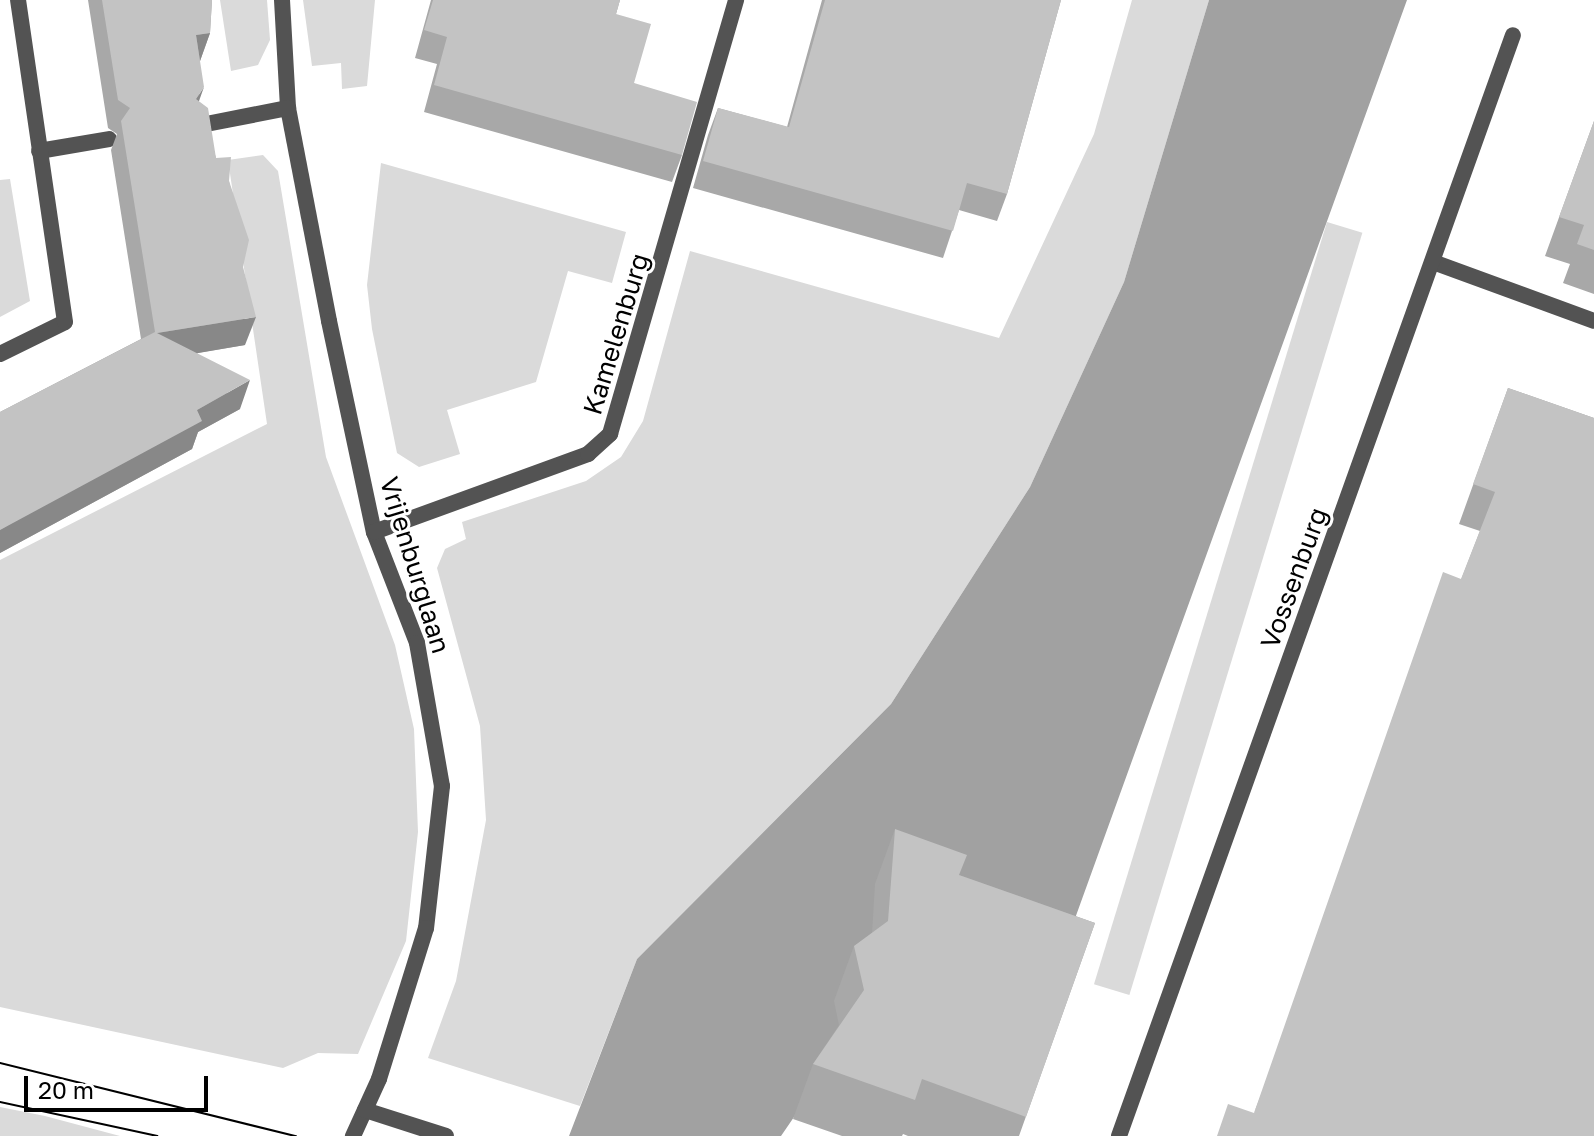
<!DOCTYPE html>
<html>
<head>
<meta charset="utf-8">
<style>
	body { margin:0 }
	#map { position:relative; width:1594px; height:1136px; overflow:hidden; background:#fff; font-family:"Golos Text",sans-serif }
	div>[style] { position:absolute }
	.green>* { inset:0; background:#dadada; transform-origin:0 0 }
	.water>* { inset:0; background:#a1a1a1 }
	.street>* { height:16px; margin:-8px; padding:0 8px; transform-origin:8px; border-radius:8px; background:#535353 }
	.tram>* { height:2px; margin:-1px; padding:0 1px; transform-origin:1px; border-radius:1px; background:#000 }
	.wall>* { inset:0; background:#a8a8a8 }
	.shaded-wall>* { inset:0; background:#888 }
	.building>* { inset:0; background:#c3c3c3 }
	span { translate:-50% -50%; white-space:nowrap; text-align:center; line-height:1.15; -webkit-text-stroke:6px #fff; paint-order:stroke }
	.street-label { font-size:26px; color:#000 }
	.scale { position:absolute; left:24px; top:1076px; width:184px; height:36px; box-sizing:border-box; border:4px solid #000; border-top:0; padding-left:10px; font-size:24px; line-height:28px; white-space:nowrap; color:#000; -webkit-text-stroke:6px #fff; paint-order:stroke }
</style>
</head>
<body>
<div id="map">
	<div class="green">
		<div style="clip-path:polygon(220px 0,267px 0,270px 40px,258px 65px,231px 71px)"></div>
		<div style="clip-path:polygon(303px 0,375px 0,367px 86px,342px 89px,341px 63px,312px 66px)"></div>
		<div style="clip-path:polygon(1132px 0,1209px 0,1124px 282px,1030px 487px,891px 704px,637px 959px,580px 1106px,428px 1058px,456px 981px,486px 820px,480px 726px,437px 568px,445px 549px,466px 539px,462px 522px,586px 481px,621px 457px,643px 421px,690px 251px,999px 338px,1094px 134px)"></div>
		<div style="clip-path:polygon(263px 155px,278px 171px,326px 457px,395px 645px,414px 729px,418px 832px,406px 941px,358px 1054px,318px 1053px,283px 1068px,0 1007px,0 560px,267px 424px,228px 160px)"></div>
		<div style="clip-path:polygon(381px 163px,626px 232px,612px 283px,568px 271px,536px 382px,447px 410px,460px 454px,419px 467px,397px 453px,372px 329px,367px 285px)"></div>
		<div style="clip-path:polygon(10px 179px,30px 301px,0 317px,0 180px)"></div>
		<div style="left:1327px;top:222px;width:37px;height:797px;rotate:17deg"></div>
		<div style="clip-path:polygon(0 1107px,45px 1116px,120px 1136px,0 1136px)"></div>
	</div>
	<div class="water">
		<div style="clip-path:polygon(1209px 0,1407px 0,1056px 971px,867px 993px,855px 1028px,781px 1136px,569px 1136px,637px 959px,891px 704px,1030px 487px,1124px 282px)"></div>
	</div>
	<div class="street">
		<div style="left:282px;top:0;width:108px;rotate:86.8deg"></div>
		<div style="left:288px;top:108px;width:217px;rotate:79.1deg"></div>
		<div style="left:329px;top:321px;width:216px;rotate:78deg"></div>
		<div style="left:374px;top:532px;width:119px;rotate:68.8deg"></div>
		<div style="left:417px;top:643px;width:145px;rotate:80.1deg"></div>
		<div style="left:442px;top:786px;width:143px;rotate:96.4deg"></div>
		<div style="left:426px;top:928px;width:158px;rotate:107.3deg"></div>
		<div style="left:379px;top:1079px;width:63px;rotate:114.5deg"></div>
		<div style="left:196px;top:126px;width:94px;rotate:-11.1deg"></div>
		<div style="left:39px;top:151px;width:71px;rotate:-9.7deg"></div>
		<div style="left:1433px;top:262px;width:171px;rotate:20.1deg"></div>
		<div style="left:0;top:354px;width:72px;rotate:-26.2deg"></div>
		<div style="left:65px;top:322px;width:325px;rotate:-98.3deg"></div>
		<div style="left:374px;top:532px;width:228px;rotate:-20deg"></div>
		<div style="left:588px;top:454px;width:30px;rotate:-42deg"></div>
		<div style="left:610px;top:434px;width:452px;rotate:-73.8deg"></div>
		<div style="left:365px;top:1110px;width:85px;rotate:17.8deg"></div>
		<div style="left:1119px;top:1136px;width:1169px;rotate:-70.31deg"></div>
	</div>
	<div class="tram">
		<div style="left:0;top:1063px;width:305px;rotate:13.9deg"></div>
		<div style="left:0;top:1102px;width:161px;rotate:12.2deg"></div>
	</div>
	<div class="wall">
		<div style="clip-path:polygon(88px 0,212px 0,210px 33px,200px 61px,199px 102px,216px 158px,229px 181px,243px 267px,245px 345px,197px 353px,240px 409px,198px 432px,192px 449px,0 553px,0 412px,141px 339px,111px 150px,117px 134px,108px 128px)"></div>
		<div style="clip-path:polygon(431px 0,620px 0,616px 14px,634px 83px,682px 155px,672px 182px,424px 112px,437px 64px,415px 58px)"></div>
		<div style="clip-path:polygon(822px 0,1061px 0,1007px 194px,997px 221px,959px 210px,943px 258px,693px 188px,708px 135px,718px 108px,787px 127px)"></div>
		<div style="clip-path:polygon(1594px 121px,1594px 294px,1563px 283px,1570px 264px,1545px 256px)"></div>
		<div style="clip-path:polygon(1508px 388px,1594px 418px,1254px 1113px,1480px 531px,1459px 524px)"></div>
		<div style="clip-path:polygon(895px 829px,959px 875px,1095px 923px,1019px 1136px,908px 1136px,903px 1134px,902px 1136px,842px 1136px,793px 1119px,813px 1064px,839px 1025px,834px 1001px,854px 946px,872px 934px,875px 884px)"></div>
	</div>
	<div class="shaded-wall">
		<div style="clip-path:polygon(210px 33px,200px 61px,196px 35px)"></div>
		<div style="clip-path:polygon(204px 87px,194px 115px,196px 99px)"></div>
		<div style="clip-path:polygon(256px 317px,245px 345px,146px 362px,157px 333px)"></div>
		<div style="clip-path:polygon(250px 380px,240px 409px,198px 432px,192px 449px,0 553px,0 530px,197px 410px)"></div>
	</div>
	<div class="building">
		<div style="clip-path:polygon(102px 0,212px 0,210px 33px,196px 35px,204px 87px,196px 99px,208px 108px,216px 158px,231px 157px,229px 181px,249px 240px,243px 267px,256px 317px,157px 333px,250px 380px,197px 410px,202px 421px,0 530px,0 412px,155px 332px,121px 121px,130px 108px,118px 100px)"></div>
		<div style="clip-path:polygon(433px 0,620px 0,616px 14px,651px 24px,634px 83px,697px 102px,682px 155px,434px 85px,447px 37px,424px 30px)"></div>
		<div style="clip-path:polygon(825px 0,1061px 0,1007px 194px,967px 183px,953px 231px,703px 161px,718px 108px,789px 127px)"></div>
		<div style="clip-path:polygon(1594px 121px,1594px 250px,1577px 244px,1584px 225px,1559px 217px)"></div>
		<div style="clip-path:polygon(1508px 388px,1594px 418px,1594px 1136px,1217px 1136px,1228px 1104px,1254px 1113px,1443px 572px,1461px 579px,1495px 492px,1473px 484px)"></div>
		<div style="clip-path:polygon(895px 829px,967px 855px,959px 875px,1095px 923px,1026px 1117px,922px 1079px,915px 1100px,813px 1064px,864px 990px,854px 946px,888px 921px)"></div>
	</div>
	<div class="street-label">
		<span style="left:616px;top:334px;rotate:-73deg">Kamelenburg</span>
		<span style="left:415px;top:565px;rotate:73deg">Vrijenburglaan</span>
		<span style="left:1294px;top:578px;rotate:-70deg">Vossenburg</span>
	</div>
	<div class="scale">20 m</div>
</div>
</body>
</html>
